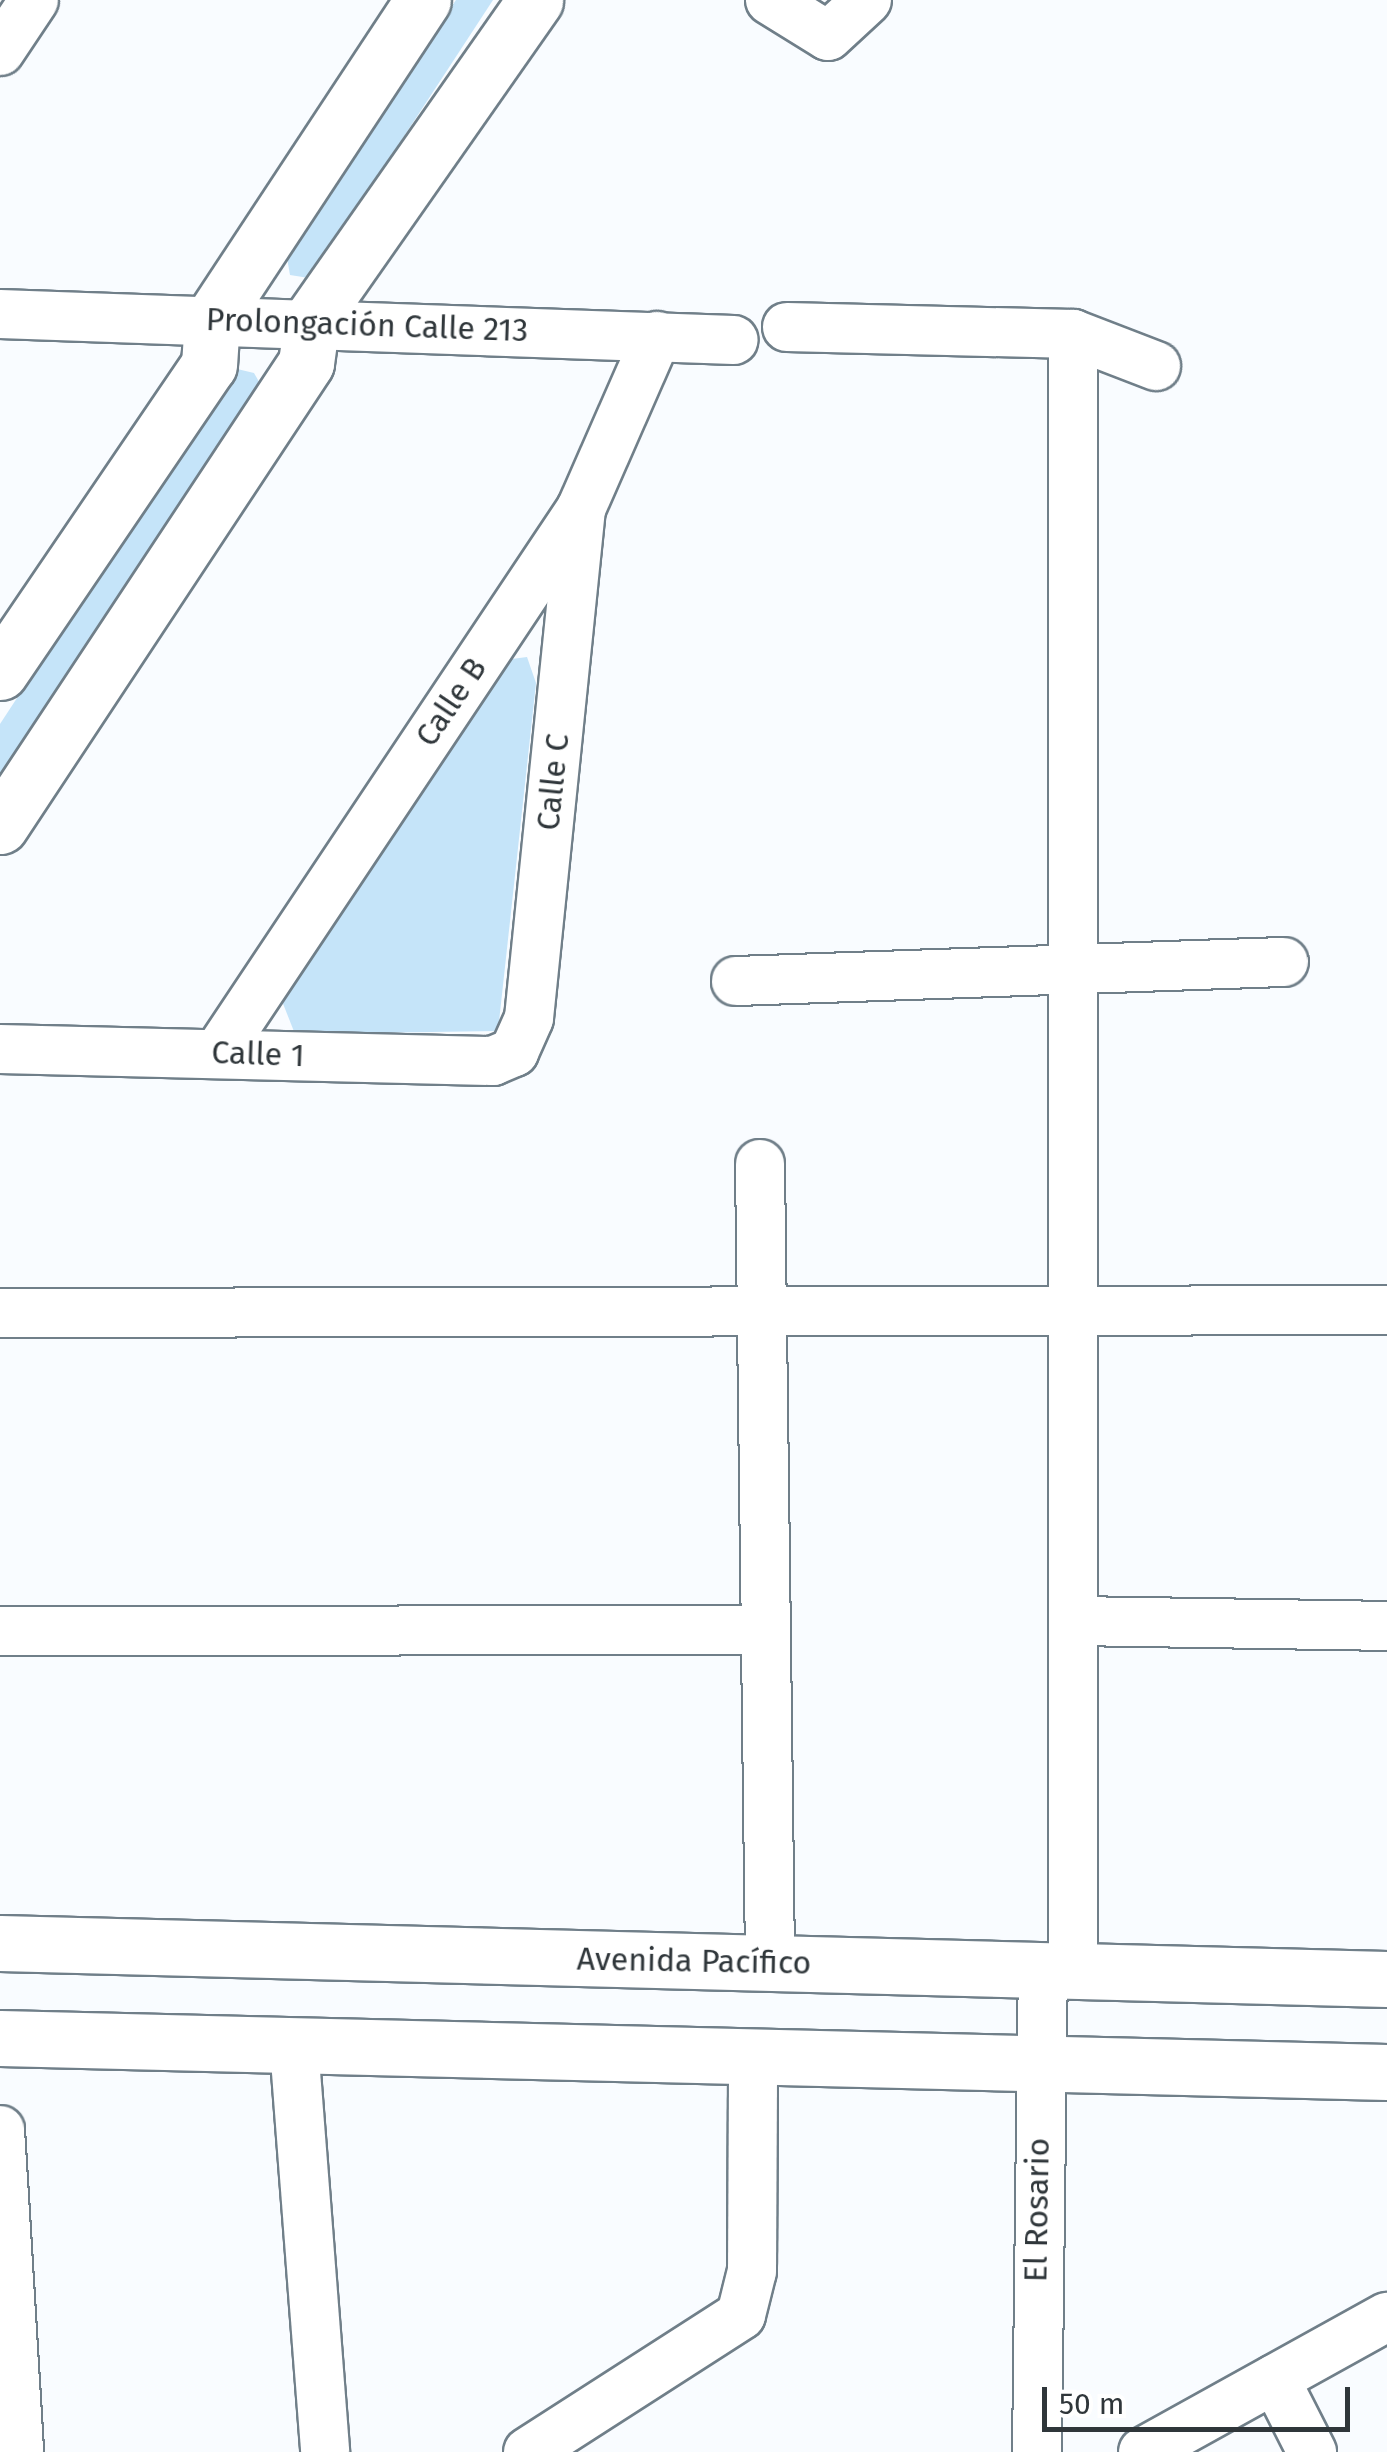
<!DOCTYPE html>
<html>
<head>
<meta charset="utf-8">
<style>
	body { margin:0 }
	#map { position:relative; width:1387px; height:2452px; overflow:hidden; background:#f9fcff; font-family:"Fira Sans",sans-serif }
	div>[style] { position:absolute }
	.green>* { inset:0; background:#c5e4f9 }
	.roads { filter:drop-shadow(2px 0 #707f89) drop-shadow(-2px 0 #707f89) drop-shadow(0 2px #707f89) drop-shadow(0 -2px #707f89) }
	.street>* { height:48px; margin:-24px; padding:0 24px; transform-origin:24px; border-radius:24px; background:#fff }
	.secondary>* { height:55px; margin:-27.5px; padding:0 27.5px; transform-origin:27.5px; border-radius:27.5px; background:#fff }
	span { translate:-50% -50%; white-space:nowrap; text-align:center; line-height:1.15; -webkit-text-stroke:8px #fff; paint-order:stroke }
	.street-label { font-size:32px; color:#2f363a }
	.scale { position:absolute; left:1042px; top:2387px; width:308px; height:45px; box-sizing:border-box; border:5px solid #2f363a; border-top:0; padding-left:12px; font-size:30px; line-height:35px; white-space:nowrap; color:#2f363a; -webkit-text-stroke:8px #fff; paint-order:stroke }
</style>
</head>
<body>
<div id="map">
	<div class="green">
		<div style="clip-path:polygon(456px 0,493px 0,318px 268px,309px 278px,290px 275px,286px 252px)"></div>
		<div style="clip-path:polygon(233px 368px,254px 373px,262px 387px,0 781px,0 724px)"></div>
		<div style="clip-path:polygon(527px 657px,536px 683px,498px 1031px,295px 1034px,280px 996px,504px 660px)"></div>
	</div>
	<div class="roads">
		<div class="street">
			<div style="left:770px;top:0;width:68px;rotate:31.8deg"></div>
			<div style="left:828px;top:36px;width:53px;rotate:-42.7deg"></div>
			<div style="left:0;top:51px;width:61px;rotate:-56.3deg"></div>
			<div style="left:0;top:314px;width:734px;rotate:2.03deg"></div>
			<div style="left:787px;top:327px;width:286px;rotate:1.4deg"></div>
			<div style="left:1073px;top:334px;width:89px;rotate:21.1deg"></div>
			<div style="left:736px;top:981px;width:548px;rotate:-1.99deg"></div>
			<div style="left:0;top:1049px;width:493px;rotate:1.4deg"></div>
			<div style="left:493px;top:1061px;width:23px;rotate:-23deg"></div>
			<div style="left:514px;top:1052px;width:37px;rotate:-66deg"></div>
			<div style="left:529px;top:1018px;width:512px;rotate:-84.17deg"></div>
			<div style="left:218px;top:1053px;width:654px;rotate:-56.29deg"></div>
			<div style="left:581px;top:509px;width:189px;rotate:-66.3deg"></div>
			<div style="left:760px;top:1164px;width:800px;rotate:89.28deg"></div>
			<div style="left:0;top:1313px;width:1387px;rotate:-0.12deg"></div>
			<div style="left:1074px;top:1621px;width:313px;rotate:0.9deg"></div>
			<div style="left:0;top:1631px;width:766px;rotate:-0.07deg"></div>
			<div style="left:1073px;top:1968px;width:1634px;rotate:-90deg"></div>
			<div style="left:294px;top:2046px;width:407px;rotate:85.6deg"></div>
			<div style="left:0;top:2130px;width:323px;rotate:86.6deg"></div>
			<div style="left:1275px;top:2379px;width:82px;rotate:63.1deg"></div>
			<div style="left:528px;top:2452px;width:253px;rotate:-32.7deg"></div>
			<div style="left:741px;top:2315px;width:45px;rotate:-76deg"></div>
			<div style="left:752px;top:2271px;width:214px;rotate:-89.7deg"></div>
			<div style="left:1037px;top:2452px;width:483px;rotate:-89.3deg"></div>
			<div style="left:1143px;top:2452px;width:279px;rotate:-29deg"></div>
		</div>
		<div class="secondary">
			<div style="left:0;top:672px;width:371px;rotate:-55.8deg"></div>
			<div style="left:209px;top:365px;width:45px;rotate:-86.2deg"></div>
			<div style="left:212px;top:320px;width:383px;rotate:-56.6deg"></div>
			<div style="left:0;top:826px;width:555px;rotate:-56.54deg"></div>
			<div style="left:306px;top:363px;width:44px;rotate:-82.2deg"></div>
			<div style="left:312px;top:319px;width:389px;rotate:-55deg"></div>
			<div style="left:0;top:1943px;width:1387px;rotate:1.49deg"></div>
			<div style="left:0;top:2038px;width:1387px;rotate:1.4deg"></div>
		</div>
	</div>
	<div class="street-label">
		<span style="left:367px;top:325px;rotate:2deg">Prolongación Calle 213</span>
		<span style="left:451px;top:702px;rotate:-56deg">Calle B</span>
		<span style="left:553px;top:782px;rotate:-84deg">Calle C</span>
		<span style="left:258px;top:1054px;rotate:2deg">Calle 1</span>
		<span style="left:694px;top:1961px;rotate:1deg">Avenida Pacífico</span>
		<span style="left:1037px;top:2210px;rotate:-89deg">El Rosario</span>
	</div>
	<div class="scale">50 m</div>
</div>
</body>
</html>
